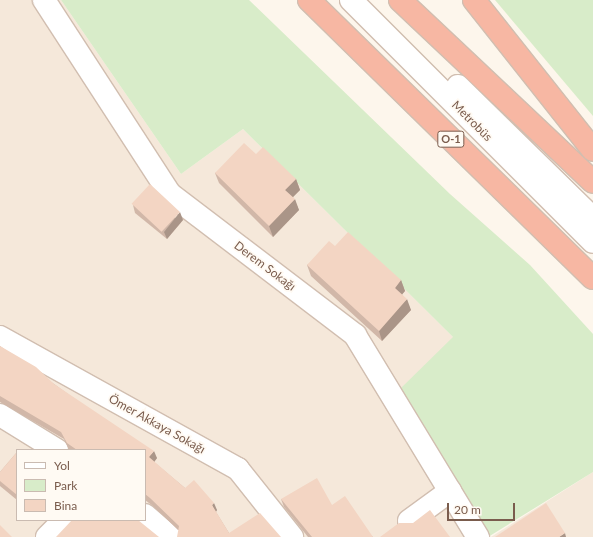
<!DOCTYPE html>
<html>
<head>
<meta charset="utf-8">
<style>
	body { margin:0 }
	#map { position:relative; width:593px; height:537px; overflow:hidden; background:#fdf6ec; font-family:Lato,sans-serif }
	div>[style] { position:absolute }
	.residential>* { inset:0; background:#f5e8da }
	.green>* { inset:0; background:#d8ecc9 }
	.roads { filter:drop-shadow(1px 0 #d1beb0) drop-shadow(-1px 0 #d1beb0) drop-shadow(0 1px #d1beb0) drop-shadow(0 -1px #d1beb0) }
	.minor>* { height:22px; margin:-11px; padding:0 11px; transform-origin:11px; border-radius:11px; background:#fff }
	.highway>* { height:22px; margin:-11px; padding:0 11px; transform-origin:11px; border-radius:11px; background:#f7b7a3 }
	.wall>* { inset:0; background:#d1b7a8 }
	.shaded-wall>* { inset:0; background:#aa9588 }
	.building>* { inset:0; background:#f3d5c3; transform-origin:0 0 }
	span { translate:-50% -50%; white-space:nowrap; text-align:center; line-height:1.15; -webkit-text-stroke:3.5px #fffaf3; paint-order:stroke }
	.shield-label span { padding:1px 3px; background:#fffaf3; border:1px solid; border-radius:3px; -webkit-text-stroke-width:0 }
	.shield-label { font-size:11px; color:#7a5c4d; font-weight:700 }
	.street-label { font-size:12px; color:#7a5c4d }
	.legend { position:absolute; left:16px; top:449px; width:130px; height:72px; box-sizing:border-box; background:#fffaf3; border:1px solid #cabbb1; margin:0; padding:5px 7px; list-style:none; font-size:12px; color:#7a5c4d }
	.legend li { display:flex; align-items:center; gap:8px; height:20px }
	.legend b { width:20px; border:1px solid #cabbb1 }
	.scale { position:absolute; left:447px; top:503px; width:68px; height:18px; box-sizing:border-box; border:2px solid #7a5c4d; border-top:0; padding-left:5px; font-size:12px; line-height:14px; white-space:nowrap; color:#7a5c4d; -webkit-text-stroke:3px #fffaf3; paint-order:stroke }
</style>
</head>
<body>
<div id="map">
	<div class="residential">
		<div style="clip-path:polygon(evenodd,0 0,61px 0,181px 174px,243px 129px,453px 337px,488px 537px,0 537px,0 0,17px 450px,145px 450px,145px 520px,17px 520px,17px 450px)"></div>
		<div style="clip-path:polygon(593px 472px,593px 537px,491px 537px)"></div>
	</div>
	<div class="green">
		<div style="clip-path:polygon(61px 0,249px 0,450px 194px,530px 265px,593px 334px,593px 472px,488px 537px,401px 388px,453px 337px,243px 129px,181px 174px)"></div>
		<div style="clip-path:polygon(495px 0,593px 0,593px 116px)"></div>
	</div>
	<div class="roads">
		<div class="minor">
			<div style="left:44px;top:0;width:231px;rotate:57deg"></div>
			<div style="left:170px;top:194px;width:233px;rotate:37.3deg"></div>
			<div style="left:355px;top:335px;width:237px;rotate:58.7deg"></div>
			<div style="left:351px;top:0;width:342px;rotate:45deg"></div>
			<div style="left:458px;top:86px;width:189px;rotate:44.4deg"></div>
			<div style="left:0;top:337px;width:272px;rotate:29deg"></div>
			<div style="left:238px;top:469px;width:87px;rotate:51.5deg"></div>
			<div style="left:0;top:415px;width:67px;rotate:31.6deg"></div>
			<div style="left:145px;top:515px;width:33px;rotate:41deg"></div>
			<div style="left:409px;top:521px;width:51px;rotate:-36.2deg"></div>
			<div style="left:47px;top:537px;width:24px;rotate:-45deg"></div>
		</div>
		<div class="highway">
			<div style="left:309px;top:0;width:397px;rotate:44.4deg"></div>
			<div style="left:400px;top:0;width:265px;rotate:43.3deg"></div>
			<div style="left:474px;top:0;width:191px;rotate:51.6deg"></div>
		</div>
	</div>
	<div class="wall">
		<div style="clip-path:polygon(256px 154px,296px 179px,300px 190px,293px 197px,299px 210px,273px 237px,219px 183px,215px 173px)"></div>
		<div style="clip-path:polygon(133px 205px,183px 220px,167px 239px,135px 213px)"></div>
		<div style="clip-path:polygon(335px 246px,401px 280px,405px 291px,402px 294px,411px 310px,382px 341px,311px 276px,307px 265px)"></div>
		<div style="clip-path:polygon(0 346px,54px 384px,157px 458px,154px 462px,185px 488px,217px 510px,216px 512px,229px 533px,281px 537px,178px 530px,153px 506px,145px 500px,145px 450px,69px 450px,64px 439px,0 402px)"></div>
		<div style="clip-path:polygon(17px 452px,17px 500px,0 486px,0 472px)"></div>
		<div style="clip-path:polygon(281px 499px,332px 505px,373px 537px,308px 537px,284px 507px)"></div>
	</div>
	<div class="shaded-wall">
		<div style="clip-path:polygon(296px 179px,300px 190px,289px 201px,285px 190px)"></div>
		<div style="clip-path:polygon(295px 199px,299px 210px,273px 237px,269px 226px)"></div>
		<div style="clip-path:polygon(180px 212px,183px 220px,167px 239px,164px 232px)"></div>
		<div style="clip-path:polygon(401px 280px,405px 291px,399px 298px,395px 288px)"></div>
		<div style="clip-path:polygon(407px 299px,411px 310px,382px 341px,379px 331px)"></div>
		<div style="clip-path:polygon(154px 451px,157px 458px,152px 465px,149px 457px)"></div>
		<div style="clip-path:polygon(214px 503px,217px 510px,215px 513px,212px 505px)"></div>
		<div style="clip-path:polygon(565px 533px,566px 537px,559px 537px)"></div>
	</div>
	<div class="building">
		<div style="clip-path:polygon(244px 143px,256px 154px,263px 147px,296px 179px,285px 190px,295px 199px,269px 226px,215px 173px)"></div>
		<div style="left:150px;top:184px;width:41px;height:27px;rotate:43deg"></div>
		<div style="clip-path:polygon(348px 232px,401px 280px,395px 288px,407px 299px,379px 331px,307px 265px,329px 241px,335px 246px)"></div>
		<div style="clip-path:polygon(0 346px,36px 367px,54px 384px,154px 451px,149px 457px,185px 488px,194px 480px,214px 503px,212px 505px,229px 533px,260px 513px,281px 537px,177px 537px,179px 526px,150px 498px,145px 494px,145px 450px,77px 450px,67px 443px,61px 432px,0 396px)"></div>
		<div style="clip-path:polygon(17px 452px,17px 495px,0 481px,0 472px)"></div>
		<div style="clip-path:polygon(317px 478px,332px 505px,345px 496px,373px 537px,312px 537px,281px 499px)"></div>
		<div style="clip-path:polygon(546px 503px,565px 533px,559px 537px,495px 537px)"></div>
		<div style="clip-path:polygon(430px 510px,450px 537px,380px 537px,399px 523px,413px 523px)"></div>
		<div style="clip-path:polygon(72px 520px,138px 520px,159px 537px,56px 537px)"></div>
		<div style="clip-path:polygon(0 525px,12px 537px,0 537px)"></div>
	</div>
	<div class="shield-label">
		<span style="left:451px;top:139px">O-1</span>
	</div>
	<div class="street-label">
		<span style="left:472px;top:121px;rotate:45deg">Metrobüs</span>
		<span style="left:265px;top:266px;rotate:37deg">Derem Sokağı</span>
		<span style="left:157px;top:424px;rotate:29deg">Ömer Akkaya Sokağı</span>
	</div>
	<ul class="legend">
	<li><b style="height:5px;background:#fff"></b>Yol</li>
	<li><b style="height:11px;background:#d8ecc9"></b>Park</li>
	<li><b style="height:11px;background:#f3d5c3"></b>Bina</li>
	</ul>
	<div class="scale">20 m</div>
</div>
</body>
</html>
